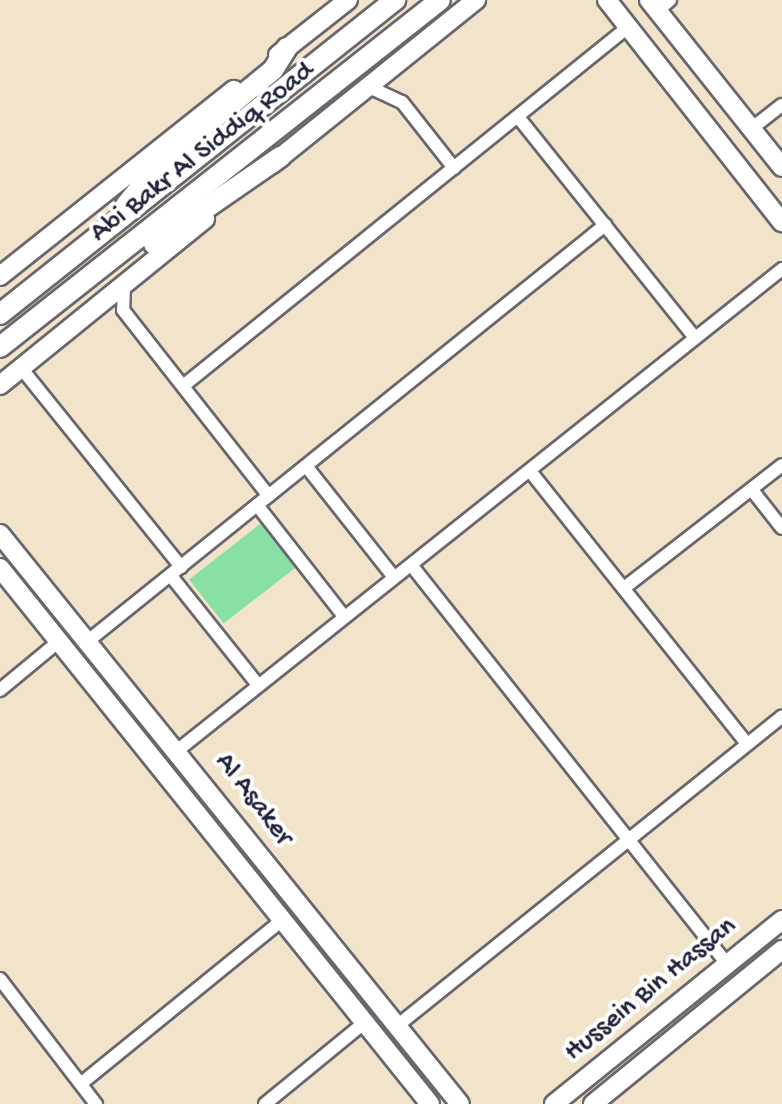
<!DOCTYPE html>
<html>
<head>
<meta charset="utf-8">
<style>
	body { margin:0 }
	#map { position:relative; width:782px; height:1104px; overflow:hidden; background:#f1e4ca; font-family:"Gochi Hand",sans-serif }
	div>[style] { position:absolute }
	.green>* { inset:0; background:#88e0a4; transform-origin:0 0 }
	.roads { filter:drop-shadow(2px 0 #6a666d) drop-shadow(-2px 0 #6a666d) drop-shadow(0 2px #6a666d) drop-shadow(0 -2px #6a666d) }
	.street>* { height:12px; margin:-6px; padding:0 6px; transform-origin:6px; border-radius:6px; background:#fff }
	.secondary>* { height:18px; margin:-9px; padding:0 9px; transform-origin:9px; border-radius:9px; background:#fff }
	.primary>* { height:20px; margin:-10px; padding:0 10px; transform-origin:10px; border-radius:10px; background:#fff }
	span { translate:-50% -50%; white-space:nowrap; text-align:center; line-height:1.15; -webkit-text-stroke:8px #fff; paint-order:stroke }
	.street-label { font-size:28px; color:#22223b }
</style>
</head>
<body>
<div id="map">
	<div class="green">
		<div style="left:264px;top:521px;width:56px;height:95px;rotate:52deg"></div>
	</div>
	<div class="roads">
		<div class="street">
			<div style="left:657px;top:11px;width:17px;rotate:-40deg"></div>
			<div style="left:367px;top:86px;width:38px;rotate:25deg"></div>
			<div style="left:402px;top:102px;width:84px;rotate:51.8deg"></div>
			<div style="left:518px;top:117px;width:283px;rotate:51.3deg"></div>
			<div style="left:751px;top:129px;width:39px;rotate:-38deg"></div>
			<div style="left:124px;top:286px;width:24px;rotate:92deg"></div>
			<div style="left:123px;top:310px;width:236px;rotate:51.9deg"></div>
			<div style="left:22px;top:369px;width:254px;rotate:51.2deg"></div>
			<div style="left:183px;top:386px;width:572px;rotate:-38.89deg"></div>
			<div style="left:306px;top:466px;width:139px;rotate:51.7deg"></div>
			<div style="left:530px;top:471px;width:347px;rotate:51.5deg"></div>
			<div style="left:752px;top:490px;width:48px;rotate:51.7deg"></div>
			<div style="left:257px;top:505px;width:140px;rotate:52deg"></div>
			<div style="left:412px;top:566px;width:508px;rotate:51.64deg"></div>
			<div style="left:171px;top:576px;width:139px;rotate:51.4deg"></div>
			<div style="left:624px;top:588px;width:200px;rotate:-37.9deg"></div>
			<div style="left:88px;top:641px;width:664px;rotate:-38.82deg"></div>
			<div style="left:0;top:690px;width:75px;rotate:-39.6deg"></div>
			<div style="left:178px;top:750px;width:772px;rotate:-38.53deg"></div>
			<div style="left:0;top:979px;width:158px;rotate:52.5deg"></div>
			<div style="left:397px;top:1026px;width:494px;rotate:-38.8deg"></div>
			<div style="left:83px;top:1082px;width:257px;rotate:-39.1deg"></div>
			<div style="left:265px;top:1104px;width:128px;rotate:-39.3deg"></div>
		</div>
		<div class="secondary">
			<div style="left:607px;top:0;width:283px;rotate:51.8deg"></div>
			<div style="left:649px;top:0;width:213px;rotate:51.5deg"></div>
			<div style="left:278px;top:55px;width:89px;rotate:-38.2deg"></div>
			<div style="left:272px;top:164px;width:262px;rotate:-38.8deg"></div>
			<div style="left:0;top:276px;width:299px;rotate:-38.5deg"></div>
			<div style="left:0;top:385px;width:264px;rotate:-39deg"></div>
			<div style="left:0;top:534px;width:732px;rotate:51.1deg"></div>
			<div style="left:0;top:568px;width:687px;rotate:51.26deg"></div>
			<div style="left:554px;top:1104px;width:293px;rotate:-38.9deg"></div>
			<div style="left:593px;top:1104px;width:244px;rotate:-39.2deg"></div>
		</div>
		<div class="primary">
			<div style="left:126px;top:205px;width:58px;rotate:-50.6deg"></div>
			<div style="left:163px;top:160px;width:142px;rotate:-39.3deg"></div>
			<div style="left:273px;top:70px;width:26px;rotate:-58deg"></div>
			<div style="left:154px;top:244px;width:153px;rotate:-34.6deg"></div>
			<div style="left:0;top:314px;width:505px;rotate:-38.48deg"></div>
			<div style="left:0;top:347px;width:560px;rotate:-38.26deg"></div>
		</div>
	</div>
	<div class="street-label">
		<span style="left:203px;top:153px;rotate:-38deg">Abi Bakr Al Siddiq Road</span>
		<span style="left:253px;top:800px;rotate:52deg">Al Asaker</span>
		<span style="left:651px;top:990px;rotate:-39deg">Hussein Bin Hassan</span>
	</div>
</div>
</body>
</html>
